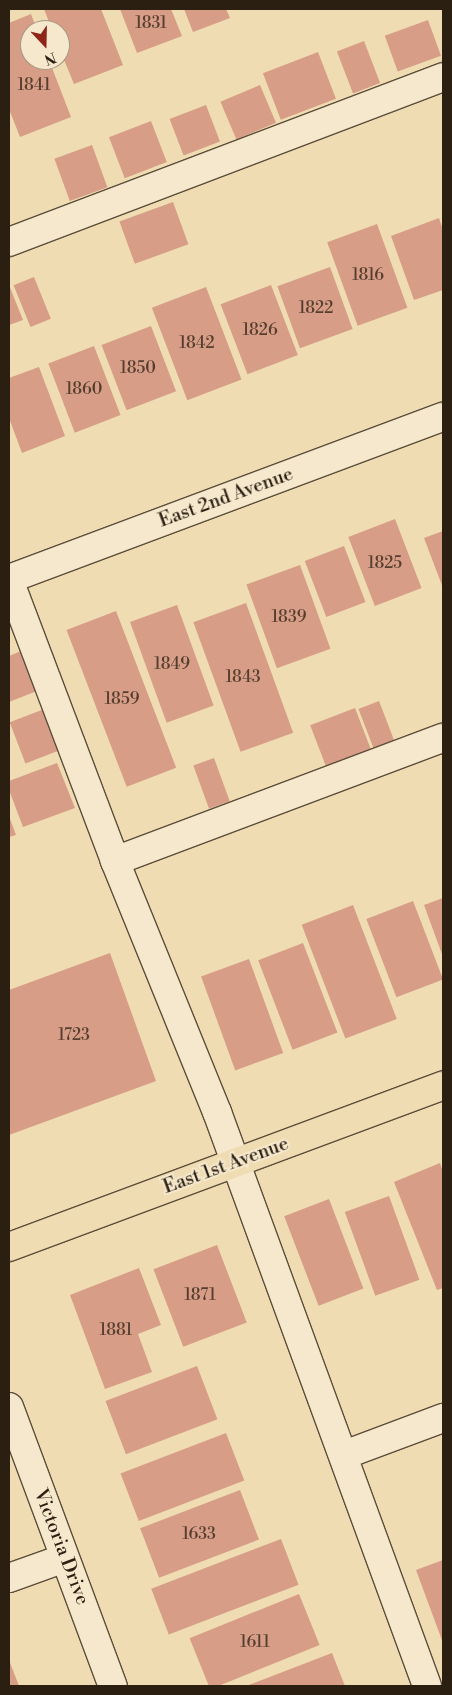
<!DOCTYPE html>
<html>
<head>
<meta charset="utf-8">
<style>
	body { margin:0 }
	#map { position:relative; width:452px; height:1695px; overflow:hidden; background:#efdcb2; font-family:"Libre Bodoni",serif }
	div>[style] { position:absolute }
	.building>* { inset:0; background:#d79d87; transform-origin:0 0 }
	.roads { filter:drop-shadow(1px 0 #5c4e3a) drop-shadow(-1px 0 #5c4e3a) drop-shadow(0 1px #5c4e3a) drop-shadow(0 -1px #5c4e3a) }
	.minor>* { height:28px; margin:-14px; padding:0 14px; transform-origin:14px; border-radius:14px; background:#f5e8cd }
	.major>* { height:28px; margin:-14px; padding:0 14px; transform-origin:14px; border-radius:14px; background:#efdcb2 }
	span { translate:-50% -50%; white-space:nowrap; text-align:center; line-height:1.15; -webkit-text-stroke:4px #f5e8cd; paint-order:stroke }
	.number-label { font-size:16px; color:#563e2f }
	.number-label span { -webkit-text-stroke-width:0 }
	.street-label { font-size:19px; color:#2b1f12 }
	.frame { position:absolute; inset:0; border:10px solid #2b1f12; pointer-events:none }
	.north { position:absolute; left:20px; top:20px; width:50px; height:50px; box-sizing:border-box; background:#f5e8cd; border:1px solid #a49882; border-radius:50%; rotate:159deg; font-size:14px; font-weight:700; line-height:20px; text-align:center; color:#2b1f12 }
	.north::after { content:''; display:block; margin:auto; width:18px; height:22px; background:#8f2418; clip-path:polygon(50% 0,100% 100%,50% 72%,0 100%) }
</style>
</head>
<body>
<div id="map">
	<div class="building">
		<div style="clip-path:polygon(44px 9px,101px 9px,123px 65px,74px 84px,60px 50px,60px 30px,52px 30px)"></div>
		<div style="clip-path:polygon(120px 9px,171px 9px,182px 36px,137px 53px)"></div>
		<div style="clip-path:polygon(184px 9px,226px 9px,230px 18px,193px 32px)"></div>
		<div style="clip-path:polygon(31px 14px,37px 30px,30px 30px,30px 60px,49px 60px,71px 117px,20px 137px,9px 109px,9px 23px)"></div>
		<div style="left:428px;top:20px;width:38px;height:46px;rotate:70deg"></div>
		<div style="left:364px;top:41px;width:45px;height:29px;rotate:69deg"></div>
		<div style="left:318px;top:52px;width:50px;height:59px;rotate:69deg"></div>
		<div style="left:260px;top:85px;width:41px;height:43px;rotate:67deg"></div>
		<div style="left:206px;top:105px;width:39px;height:39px;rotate:69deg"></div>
		<div style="left:151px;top:121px;width:44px;height:45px;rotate:69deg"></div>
		<div style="left:92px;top:145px;width:45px;height:40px;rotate:70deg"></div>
		<div style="left:173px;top:202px;width:45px;height:57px;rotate:70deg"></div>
		<div style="clip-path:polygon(439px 218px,443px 230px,443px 290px,414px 300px,391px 236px)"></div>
		<div style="left:377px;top:224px;width:89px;height:53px;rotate:70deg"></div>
		<div style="left:330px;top:267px;width:66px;height:56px;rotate:70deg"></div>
		<div style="left:34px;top:277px;width:45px;height:22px;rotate:68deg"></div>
		<div style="clip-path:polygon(9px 285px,23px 320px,9px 325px)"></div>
		<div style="left:271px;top:285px;width:75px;height:54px;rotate:69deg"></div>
		<div style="left:206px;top:287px;width:99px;height:58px;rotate:69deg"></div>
		<div style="left:151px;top:326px;width:70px;height:53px;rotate:69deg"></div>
		<div style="left:94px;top:346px;width:74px;height:49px;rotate:69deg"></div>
		<div style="clip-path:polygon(39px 367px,65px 436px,22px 453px,9px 418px,9px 378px)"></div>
		<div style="left:395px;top:519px;width:74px;height:50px;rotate:69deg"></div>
		<div style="clip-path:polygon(443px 531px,443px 588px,424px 538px)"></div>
		<div style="left:344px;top:546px;width:60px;height:42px;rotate:69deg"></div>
		<div style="left:300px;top:565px;width:89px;height:57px;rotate:70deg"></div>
		<div style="left:246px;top:603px;width:138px;height:56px;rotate:70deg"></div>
		<div style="left:177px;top:605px;width:107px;height:50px;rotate:70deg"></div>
		<div style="left:116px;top:611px;width:168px;height:53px;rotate:69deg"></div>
		<div style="clip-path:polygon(26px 649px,42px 689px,9px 702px,9px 656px)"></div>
		<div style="left:379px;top:701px;width:44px;height:22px;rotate:69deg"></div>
		<div style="left:47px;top:708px;width:44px;height:40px;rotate:69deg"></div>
		<div style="left:355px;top:708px;width:45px;height:48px;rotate:69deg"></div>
		<div style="left:214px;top:758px;width:46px;height:22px;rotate:70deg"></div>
		<div style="clip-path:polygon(57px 763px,75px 808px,23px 827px,9px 790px,9px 781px)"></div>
		<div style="clip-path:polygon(9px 816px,16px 835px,9px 837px)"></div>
		<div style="clip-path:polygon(443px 898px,443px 957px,424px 905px)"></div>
		<div style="left:413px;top:901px;width:84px;height:50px;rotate:69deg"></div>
		<div style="left:353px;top:905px;width:122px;height:55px;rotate:69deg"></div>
		<div style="left:303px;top:943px;width:96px;height:48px;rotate:69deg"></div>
		<div style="clip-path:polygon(110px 953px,156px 1081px,9px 1135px,9px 990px)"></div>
		<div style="left:249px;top:959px;width:100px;height:51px;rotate:70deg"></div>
		<div style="clip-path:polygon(440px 1163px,443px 1172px,443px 1288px,437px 1290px,394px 1182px)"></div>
		<div style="left:389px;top:1196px;width:89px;height:47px;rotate:70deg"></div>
		<div style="left:329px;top:1199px;width:96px;height:48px;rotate:69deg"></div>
		<div style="left:217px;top:1245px;width:83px;height:68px;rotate:69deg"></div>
		<div style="clip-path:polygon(139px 1268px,161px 1325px,138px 1334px,152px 1372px,105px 1389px,70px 1295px)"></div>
		<div style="left:197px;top:1366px;width:57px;height:98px;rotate:69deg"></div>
		<div style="left:226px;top:1433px;width:51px;height:113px;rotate:69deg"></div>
		<div style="left:240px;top:1490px;width:53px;height:107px;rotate:69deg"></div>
		<div style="left:281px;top:1539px;width:49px;height:139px;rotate:69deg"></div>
		<div style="clip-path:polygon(443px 1560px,443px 1643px,416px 1570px)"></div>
		<div style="left:299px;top:1594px;width:55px;height:118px;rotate:68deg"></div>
		<div style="clip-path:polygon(332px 1653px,345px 1686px,246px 1686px)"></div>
		<div style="clip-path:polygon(9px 1660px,19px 1686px,9px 1686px)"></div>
	</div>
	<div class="roads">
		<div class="minor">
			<div style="left:9px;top:242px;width:464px;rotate:-20.8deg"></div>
			<div style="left:9px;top:579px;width:463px;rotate:-20.5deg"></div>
			<div style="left:9px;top:580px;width:300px;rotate:69.3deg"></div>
			<div style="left:115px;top:861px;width:271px;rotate:67.9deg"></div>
			<div style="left:217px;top:1112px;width:611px;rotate:69.9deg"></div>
			<div style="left:115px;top:861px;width:350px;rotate:-20.6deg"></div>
			<div style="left:9px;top:1407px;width:298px;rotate:69.6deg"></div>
			<div style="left:344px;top:1455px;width:106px;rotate:-20.5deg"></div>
			<div style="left:9px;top:1578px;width:59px;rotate:-19.7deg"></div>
		</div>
		<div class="major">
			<div style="left:9px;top:1247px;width:463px;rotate:-20.4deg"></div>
		</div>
	</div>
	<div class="number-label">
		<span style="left:151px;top:23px">1831</span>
		<span style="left:34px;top:85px">1841</span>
		<span style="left:368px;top:275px">1816</span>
		<span style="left:316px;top:308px">1822</span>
		<span style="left:260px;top:330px">1826</span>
		<span style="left:197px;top:343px">1842</span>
		<span style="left:138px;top:368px">1850</span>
		<span style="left:84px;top:389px">1860</span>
		<span style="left:385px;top:563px">1825</span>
		<span style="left:289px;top:617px">1839</span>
		<span style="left:172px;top:664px">1849</span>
		<span style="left:243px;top:677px">1843</span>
		<span style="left:122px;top:699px">1859</span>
		<span style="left:74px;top:1035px">1723</span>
		<span style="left:200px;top:1295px">1871</span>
		<span style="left:116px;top:1330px">1881</span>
		<span style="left:199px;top:1534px">1633</span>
		<span style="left:255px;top:1642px">1611</span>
	</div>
	<div class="street-label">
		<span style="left:226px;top:498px;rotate:-20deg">East 2nd Avenue</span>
		<span style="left:226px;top:1166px;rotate:-20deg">East 1st Avenue</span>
		<span style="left:61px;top:1547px;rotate:69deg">Victoria Drive</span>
	</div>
	<div class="frame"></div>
	<div class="north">N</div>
</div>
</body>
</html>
